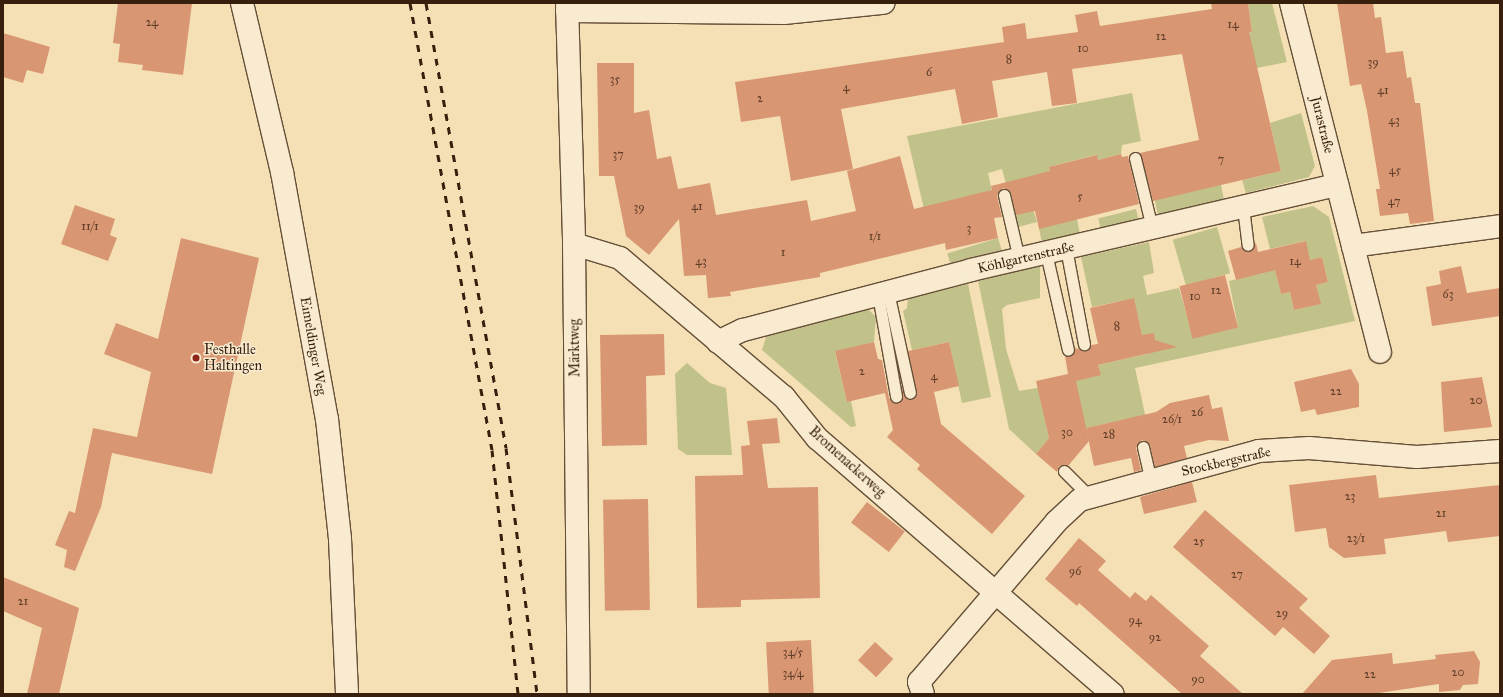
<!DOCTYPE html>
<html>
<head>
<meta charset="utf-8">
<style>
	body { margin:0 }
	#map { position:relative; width:1503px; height:697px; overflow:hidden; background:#f5e0b5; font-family:"IM FELL Great Primer",serif }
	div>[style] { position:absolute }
	.green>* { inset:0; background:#c1c18a; transform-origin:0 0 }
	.building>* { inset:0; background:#d89673; transform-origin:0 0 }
	.roads { filter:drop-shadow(1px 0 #664f38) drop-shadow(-1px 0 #664f38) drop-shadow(0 1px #664f38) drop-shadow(0 -1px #664f38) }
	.lane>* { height:11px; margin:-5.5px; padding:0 5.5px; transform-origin:5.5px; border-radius:5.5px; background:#f8ebcf }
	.street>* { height:22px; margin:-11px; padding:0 11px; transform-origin:11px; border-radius:11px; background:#f8ebcf }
	.rail>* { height:3px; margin-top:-1.5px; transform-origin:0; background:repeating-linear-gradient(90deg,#371f0e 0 7px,transparent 0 14px) }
	.dots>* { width:11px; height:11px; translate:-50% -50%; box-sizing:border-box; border:2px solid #f8ebcf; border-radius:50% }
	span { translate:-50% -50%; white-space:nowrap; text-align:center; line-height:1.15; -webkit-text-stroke:3px #f8ebcf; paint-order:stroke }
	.number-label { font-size:12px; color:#5f3d27 }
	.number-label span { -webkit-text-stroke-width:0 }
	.street-label { font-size:14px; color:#371f0e }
	.poi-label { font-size:14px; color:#371f0e }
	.left { translate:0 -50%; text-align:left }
	.frame { position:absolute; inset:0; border:4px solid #371f0e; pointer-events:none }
</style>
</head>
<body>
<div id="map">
	<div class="green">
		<div style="clip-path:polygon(1248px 3px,1272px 3px,1287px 62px,1228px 74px,1238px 34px,1252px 32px)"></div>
		<div style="clip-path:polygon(1132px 93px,1141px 141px,1122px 145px,1121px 154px,1098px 160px,1096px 155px,1049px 167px,1050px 171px,1027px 190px,1037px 222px,1018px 227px,1002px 169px,988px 173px,992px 191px,927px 222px,907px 136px)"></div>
		<div style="clip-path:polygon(1301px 113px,1315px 166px,1309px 177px,1246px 193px,1242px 180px,1281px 171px,1270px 123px)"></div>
		<div style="clip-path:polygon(1160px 149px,1221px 185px,1224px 200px,1158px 215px,1144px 152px)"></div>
		<div style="clip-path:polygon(1313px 206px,1329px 217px,1355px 321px,1135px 368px,1146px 419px,1131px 423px,1126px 419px,1086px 428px,1044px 414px,1049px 438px,1036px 454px,1009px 429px,978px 281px,1040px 266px,1040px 298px,1007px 305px,1002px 309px,1006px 349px,1019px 391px,1061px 384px,1100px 374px,1098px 365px,1147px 354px,1153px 347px,1142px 336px,1138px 316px,1130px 317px,1126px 300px,1092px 307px,1081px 257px,1149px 242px,1154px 273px,1143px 276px,1147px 295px,1179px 288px,1193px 338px,1238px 327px,1229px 281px,1263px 273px,1274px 265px,1281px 294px,1290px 292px,1294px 310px,1320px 304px,1316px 285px,1328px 282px,1322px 257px,1310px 260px,1305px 241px,1270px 249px,1262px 217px)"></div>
		<div style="left:1136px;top:209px;width:12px;height:39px;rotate:76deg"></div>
		<div style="left:1077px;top:219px;width:15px;height:39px;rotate:79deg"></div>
		<div style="left:1217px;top:227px;width:48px;height:46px;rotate:74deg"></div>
		<div style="left:998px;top:238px;width:14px;height:53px;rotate:73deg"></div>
		<div style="clip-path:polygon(968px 284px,991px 397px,962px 403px,949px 342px,912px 350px,903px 311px,907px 308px,908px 299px)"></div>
		<div style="clip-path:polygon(868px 309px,876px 317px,874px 342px,835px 352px,847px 402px,851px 401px,856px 426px,851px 427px,762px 350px,767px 334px)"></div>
		<div style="clip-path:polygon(687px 363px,710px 383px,726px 388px,732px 455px,687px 455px,678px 449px,675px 374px)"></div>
	</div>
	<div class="building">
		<div style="clip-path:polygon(118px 3px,192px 3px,183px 75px,142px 70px,143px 65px,118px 62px,120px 44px,113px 43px)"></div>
		<div style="clip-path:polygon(1211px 3px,1248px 3px,1252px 32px,1249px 32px,1281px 171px,1153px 201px,1140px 153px,1199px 140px,1182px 54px,1072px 69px,1077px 103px,1052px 106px,1047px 72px,992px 81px,998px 117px,962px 124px,955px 89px,841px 109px,853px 169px,791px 181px,780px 116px,741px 122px,735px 82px,1004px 42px,1002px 27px,1025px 23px,1027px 39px,1078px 32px,1075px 15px,1097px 11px,1100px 26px,1212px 9px)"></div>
		<div style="clip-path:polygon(1337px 3px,1373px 3px,1375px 18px,1381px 17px,1386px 53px,1403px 51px,1407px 78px,1411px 77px,1415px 103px,1420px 103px,1434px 221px,1410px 224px,1408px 213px,1380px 216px,1376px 189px,1380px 189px,1367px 111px,1361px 84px,1350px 86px)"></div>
		<div style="clip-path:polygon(3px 33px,50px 47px,43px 74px,27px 70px,23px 83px,3px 77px)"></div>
		<div style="clip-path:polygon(597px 63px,634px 63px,634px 113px,649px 110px,657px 159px,671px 156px,678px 189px,710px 183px,716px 215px,807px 200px,811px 221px,856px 211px,847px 171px,900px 156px,914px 209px,992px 190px,991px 186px,1050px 171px,1049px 167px,1097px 155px,1098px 160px,1121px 154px,1122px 157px,1128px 156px,1139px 204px,1039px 229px,1035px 211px,1016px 215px,1011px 193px,1003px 188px,997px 196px,1002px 217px,994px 218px,998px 238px,946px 250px,945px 243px,820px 273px,820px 277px,730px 292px,731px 296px,708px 298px,706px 275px,684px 276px,679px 219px,649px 255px,626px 236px,614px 176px,599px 176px)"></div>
		<div style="clip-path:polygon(75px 205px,115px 219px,110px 235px,117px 238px,108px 261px,61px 244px)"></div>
		<div style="clip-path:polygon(181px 238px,259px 258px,212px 474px,112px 453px,101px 507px,75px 571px,64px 567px,67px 550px,55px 545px,69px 511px,75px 513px,93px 428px,137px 437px,151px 372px,104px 354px,116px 323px,158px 339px)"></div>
		<div style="clip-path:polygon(1306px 241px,1310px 260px,1322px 257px,1328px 282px,1316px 285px,1321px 304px,1294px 310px,1290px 292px,1281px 294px,1275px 270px,1236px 280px,1228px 251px,1241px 247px,1249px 252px,1256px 243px,1258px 252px)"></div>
		<div style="clip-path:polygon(1461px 266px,1467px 293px,1500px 288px,1500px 316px,1432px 326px,1426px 287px,1441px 284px,1439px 271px)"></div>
		<div style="left:1225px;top:275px;width:54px;height:47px;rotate:76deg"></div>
		<div style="clip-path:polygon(1134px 298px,1142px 335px,1154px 333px,1155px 340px,1177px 347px,1098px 365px,1101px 375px,1076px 381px,1089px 441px,1068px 466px,1059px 466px,1057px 472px,1036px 454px,1049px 438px,1036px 381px,1068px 374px,1065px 356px,1072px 355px,1075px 348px,1086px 351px,1091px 345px,1098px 344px,1090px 308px)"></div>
		<div style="clip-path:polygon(664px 334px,665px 375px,646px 376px,647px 445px,602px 446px,600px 335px)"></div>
		<div style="clip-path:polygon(874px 342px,878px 359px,882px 360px,889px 398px,897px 403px,903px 398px,901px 386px,908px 400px,917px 395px,908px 351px,949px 342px,959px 386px,934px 392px,941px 424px,1025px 496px,992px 534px,917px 469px,920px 465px,887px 437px,893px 430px,885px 393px,847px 402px,835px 351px)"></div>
		<div style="clip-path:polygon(1351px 369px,1359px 384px,1359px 407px,1317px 415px,1315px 409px,1301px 412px,1294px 382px)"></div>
		<div style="clip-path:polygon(1482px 377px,1492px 427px,1444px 432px,1441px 382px)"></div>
		<div style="clip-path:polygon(1209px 395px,1212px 409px,1222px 407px,1229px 441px,1209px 440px,1184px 446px,1187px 458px,1155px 467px,1150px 445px,1142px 440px,1136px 448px,1141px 470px,1134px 472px,1131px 458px,1094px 466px,1086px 428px,1156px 412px,1170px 403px)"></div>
		<div style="clip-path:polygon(777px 418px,780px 443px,762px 444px,768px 488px,818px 487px,820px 598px,741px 600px,741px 607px,697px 608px,695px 476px,743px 475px,741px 446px,750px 445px,747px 421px)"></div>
		<div style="clip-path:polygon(1376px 475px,1379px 498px,1500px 485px,1500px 536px,1448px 542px,1446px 531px,1384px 539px,1386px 554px,1344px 558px,1329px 547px,1326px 528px,1295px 532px,1289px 485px)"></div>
		<div style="clip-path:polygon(1192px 482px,1197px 502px,1144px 514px,1140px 497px)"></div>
		<div style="left:648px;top:499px;width:111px;height:45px;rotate:89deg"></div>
		<div style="left:867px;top:502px;width:48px;height:26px;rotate:38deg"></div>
		<div style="clip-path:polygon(1205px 510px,1308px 599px,1299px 608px,1330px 636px,1314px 654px,1283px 627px,1275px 636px,1173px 547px)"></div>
		<div style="clip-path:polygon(1079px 538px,1106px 561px,1098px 570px,1130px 598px,1135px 592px,1146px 601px,1151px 595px,1209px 646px,1200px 656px,1243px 694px,1182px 694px,1079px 603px,1077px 606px,1045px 579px)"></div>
		<div style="clip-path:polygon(3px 577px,79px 608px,59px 694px,27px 694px,42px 628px,3px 611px)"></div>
		<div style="left:811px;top:640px;width:54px;height:45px;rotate:87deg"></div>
		<div style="left:875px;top:642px;width:25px;height:25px;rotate:43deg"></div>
		<div style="clip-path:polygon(1474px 651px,1480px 662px,1478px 684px,1463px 685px,1460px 690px,1439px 692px,1439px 684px,1372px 694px,1302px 694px,1332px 660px,1392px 653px,1393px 664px,1436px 659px,1435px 655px)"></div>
	</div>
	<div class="roads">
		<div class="lane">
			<div style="left:1135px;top:158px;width:72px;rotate:76.3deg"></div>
			<div style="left:1004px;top:195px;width:66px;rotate:76.8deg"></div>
			<div style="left:1243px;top:207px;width:38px;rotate:83deg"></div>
			<div style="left:1066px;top:248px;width:98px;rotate:79.4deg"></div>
			<div style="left:1046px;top:253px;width:99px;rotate:77.2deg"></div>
			<div style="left:888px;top:292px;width:103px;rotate:77.7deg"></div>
			<div style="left:878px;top:295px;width:103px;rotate:79.9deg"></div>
			<div style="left:1143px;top:447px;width:35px;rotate:77deg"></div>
			<div style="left:1064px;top:471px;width:35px;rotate:45deg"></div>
		</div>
		<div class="street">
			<div style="left:242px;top:3px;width:174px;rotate:76.7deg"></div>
			<div style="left:282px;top:172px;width:251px;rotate:79.7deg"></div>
			<div style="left:327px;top:419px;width:121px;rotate:83.8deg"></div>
			<div style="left:340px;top:539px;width:155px;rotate:87.4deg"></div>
			<div style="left:567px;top:3px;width:241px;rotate:88.3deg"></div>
			<div style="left:574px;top:244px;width:450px;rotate:89.4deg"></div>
			<div style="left:1291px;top:3px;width:360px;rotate:75.7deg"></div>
			<div style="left:567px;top:11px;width:217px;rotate:0.5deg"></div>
			<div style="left:784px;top:13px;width:100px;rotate:-5.8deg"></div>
			<div style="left:574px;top:244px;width:48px;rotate:16.9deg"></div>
			<div style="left:620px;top:258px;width:215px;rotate:40.3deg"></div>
			<div style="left:784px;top:397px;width:53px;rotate:51.2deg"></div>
			<div style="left:817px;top:438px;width:391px;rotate:40.9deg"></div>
			<div style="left:1353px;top:246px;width:148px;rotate:-7.7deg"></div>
			<div style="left:718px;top:342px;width:28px;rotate:-26deg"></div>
			<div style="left:743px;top:330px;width:236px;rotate:-14.7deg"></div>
			<div style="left:971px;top:270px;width:376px;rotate:-13.1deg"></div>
			<div style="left:923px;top:694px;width:13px;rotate:-108deg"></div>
			<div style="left:919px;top:682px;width:211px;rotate:-49.4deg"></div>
			<div style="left:1056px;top:522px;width:33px;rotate:-43deg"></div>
			<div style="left:1080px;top:500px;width:186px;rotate:-15.3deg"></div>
			<div style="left:1259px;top:451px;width:50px;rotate:-3.4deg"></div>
			<div style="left:1309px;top:448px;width:108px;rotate:4.8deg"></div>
			<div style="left:1417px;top:457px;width:83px;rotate:-4.1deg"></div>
		</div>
	</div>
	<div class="rail">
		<div style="left:410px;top:3px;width:454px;rotate:79.6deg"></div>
		<div style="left:492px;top:450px;width:245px;rotate:83.9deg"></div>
		<div style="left:426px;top:3px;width:452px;rotate:79.8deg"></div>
		<div style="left:506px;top:448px;width:248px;rotate:82.8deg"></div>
	</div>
	<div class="dots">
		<div style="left:196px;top:358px;background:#8f2418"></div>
	</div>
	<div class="number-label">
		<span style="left:152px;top:23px">24</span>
		<span style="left:1233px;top:25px">14</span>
		<span style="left:1161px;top:37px">12</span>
		<span style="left:1083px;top:49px">10</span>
		<span style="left:1009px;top:60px">8</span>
		<span style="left:1373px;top:63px">39</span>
		<span style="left:929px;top:73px">6</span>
		<span style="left:615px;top:80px">35</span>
		<span style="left:846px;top:88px">4</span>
		<span style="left:1383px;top:91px">41</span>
		<span style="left:760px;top:99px">2</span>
		<span style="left:1394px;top:121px">43</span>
		<span style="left:618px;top:155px">37</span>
		<span style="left:1221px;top:160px">7</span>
		<span style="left:1395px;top:171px">45</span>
		<span style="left:1080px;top:197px">5</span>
		<span style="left:1394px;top:202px">47</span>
		<span style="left:697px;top:207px">41</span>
		<span style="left:639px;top:208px">39</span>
		<span style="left:90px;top:227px">11/1</span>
		<span style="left:969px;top:229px">3</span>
		<span style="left:875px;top:237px">1/1</span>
		<span style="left:783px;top:253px">1</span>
		<span style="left:701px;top:262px">43</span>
		<span style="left:1295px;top:262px">14</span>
		<span style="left:1216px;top:291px">12</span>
		<span style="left:1448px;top:295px">63</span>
		<span style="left:1195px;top:297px">10</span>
		<span style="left:1117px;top:327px">8</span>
		<span style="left:862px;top:372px">2</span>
		<span style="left:934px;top:377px">4</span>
		<span style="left:1336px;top:392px">22</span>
		<span style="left:1476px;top:401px">20</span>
		<span style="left:1197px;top:413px">26</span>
		<span style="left:1172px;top:420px">26/1</span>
		<span style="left:1067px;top:433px">30</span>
		<span style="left:1109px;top:435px">28</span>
		<span style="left:1350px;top:497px">23</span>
		<span style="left:1441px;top:514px">21</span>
		<span style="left:1356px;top:539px">23/1</span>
		<span style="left:1199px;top:542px">25</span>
		<span style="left:1075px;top:572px">96</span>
		<span style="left:1237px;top:575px">27</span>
		<span style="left:23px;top:602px">21</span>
		<span style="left:1282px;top:614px">29</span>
		<span style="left:1135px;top:621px">94</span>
		<span style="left:1155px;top:638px">92</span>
		<span style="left:793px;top:653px">34/5</span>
		<span style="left:1458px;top:673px">20</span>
		<span style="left:793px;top:674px">34/4</span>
		<span style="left:1370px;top:675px">22</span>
		<span style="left:1198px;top:680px">90</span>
	</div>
	<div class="street-label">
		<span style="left:1322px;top:125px;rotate:76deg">Jurastraße</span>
		<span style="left:1026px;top:258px;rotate:-13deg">Köhlgartenstraße</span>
		<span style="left:313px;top:346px;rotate:80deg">Eimeldinger Weg</span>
		<span style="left:575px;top:348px;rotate:-91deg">Märktweg</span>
		<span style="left:847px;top:462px;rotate:42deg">Bromenackerweg</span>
		<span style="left:1226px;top:462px;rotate:-13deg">Stockbergstraße</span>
	</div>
	<div class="poi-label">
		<span class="left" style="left:204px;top:358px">Festhalle<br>Haltingen</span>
	</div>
	<div class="frame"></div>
</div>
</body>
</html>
